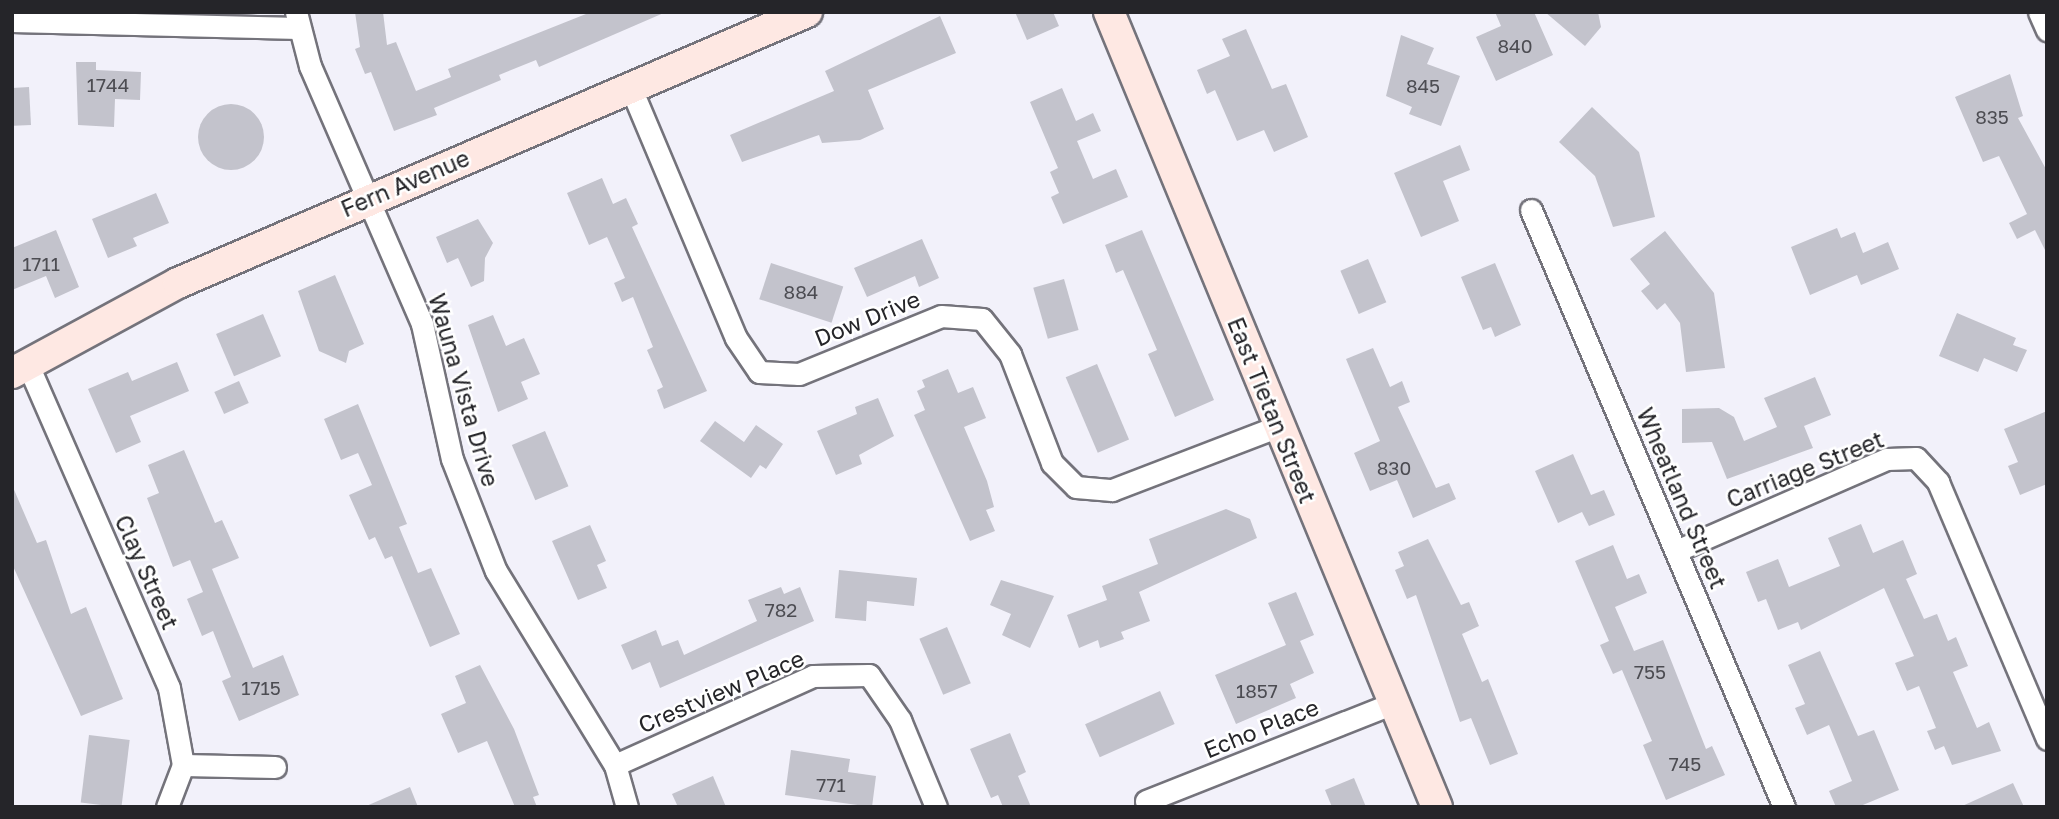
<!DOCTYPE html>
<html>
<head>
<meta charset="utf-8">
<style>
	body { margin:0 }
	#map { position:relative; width:2059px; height:819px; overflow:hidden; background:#f2f1fa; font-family:"Golos Text",sans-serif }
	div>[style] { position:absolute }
	.building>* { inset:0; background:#c3c3cc; transform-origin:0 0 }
	.round { border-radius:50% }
	.roads { filter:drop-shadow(2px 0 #74737b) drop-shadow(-2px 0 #74737b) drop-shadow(0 2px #74737b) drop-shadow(0 -2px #74737b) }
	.minor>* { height:21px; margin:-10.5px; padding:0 10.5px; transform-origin:10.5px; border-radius:10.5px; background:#fff }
	.secondary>* { height:30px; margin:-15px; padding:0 15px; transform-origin:15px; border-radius:15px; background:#fee8e3 }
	span { translate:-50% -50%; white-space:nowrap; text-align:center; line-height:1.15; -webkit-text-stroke:5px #fff; paint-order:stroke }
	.number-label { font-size:19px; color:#4c4c52 }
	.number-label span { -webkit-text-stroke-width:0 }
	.street-label { font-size:23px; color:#252529 }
	.frame { position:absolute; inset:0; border:14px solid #252529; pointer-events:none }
</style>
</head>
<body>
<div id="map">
	<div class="building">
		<div style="clip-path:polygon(355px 12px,383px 12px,387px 45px,396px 42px,416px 91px,451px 77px,448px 69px,591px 12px,666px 12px,539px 67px,536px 60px,499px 75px,501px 80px,434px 108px,437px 115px,394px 131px,371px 72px,365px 74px,355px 49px,360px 47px)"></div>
		<div style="clip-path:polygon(1015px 12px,1053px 12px,1059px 26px,1027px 40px)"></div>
		<div style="clip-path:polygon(1495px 12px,1534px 12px,1553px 55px,1496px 81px,1476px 37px,1501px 26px)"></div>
		<div style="clip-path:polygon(1545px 12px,1598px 12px,1601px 27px,1585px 46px)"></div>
		<div style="clip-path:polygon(940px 16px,956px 53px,868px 90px,884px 129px,860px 140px,822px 143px,819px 135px,742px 162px,730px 135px,834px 91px,825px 71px)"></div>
		<div style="clip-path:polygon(1246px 29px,1272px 89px,1286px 84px,1308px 137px,1274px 152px,1264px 130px,1237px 141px,1215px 90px,1207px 94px,1197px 70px,1230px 56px,1222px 39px)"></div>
		<div style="clip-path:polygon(1401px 35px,1434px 48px,1427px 64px,1460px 76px,1441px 126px,1409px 114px,1412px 107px,1386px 96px)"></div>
		<div style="clip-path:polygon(76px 62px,96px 62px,96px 70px,141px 72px,140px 100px,115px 99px,114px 127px,78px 125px)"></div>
		<div style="clip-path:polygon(2010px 74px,2023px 116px,2018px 118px,2047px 171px,2047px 254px,2035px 230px,2017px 239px,2009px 223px,2027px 214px,1999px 156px,1983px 162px,1955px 97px)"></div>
		<div style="left:29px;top:87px;width:38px;height:17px;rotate:87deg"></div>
		<div style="clip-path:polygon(1062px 88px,1076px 121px,1093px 113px,1101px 131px,1077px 141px,1093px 179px,1116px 169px,1128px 197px,1063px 224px,1051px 197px,1059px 193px,1050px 172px,1058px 168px,1030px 102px)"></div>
		<div class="round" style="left:198px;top:104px;width:66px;height:66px"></div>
		<div style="clip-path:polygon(1592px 107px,1639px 152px,1655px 217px,1613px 227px,1595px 176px,1559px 142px)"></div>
		<div style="clip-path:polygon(1460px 145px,1470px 170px,1443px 181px,1459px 221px,1421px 237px,1394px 173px)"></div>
		<div style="clip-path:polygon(602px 178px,613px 204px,626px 198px,638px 224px,632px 227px,707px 391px,664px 409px,657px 390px,663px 387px,647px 350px,653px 347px,633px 297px,622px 302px,614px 283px,625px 278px,607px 237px,589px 245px,567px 193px)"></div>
		<div style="clip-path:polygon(156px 193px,169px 223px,133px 238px,137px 246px,108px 258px,92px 219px)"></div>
		<div style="clip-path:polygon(478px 219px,493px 243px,485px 258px,484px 281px,471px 287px,458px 258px,447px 263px,436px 237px)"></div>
		<div style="clip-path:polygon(1837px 228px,1841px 238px,1855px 232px,1863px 253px,1888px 242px,1899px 269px,1861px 285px,1857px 275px,1810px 295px,1791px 247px)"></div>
		<div style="clip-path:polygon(56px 230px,79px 287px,55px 298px,46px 276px,12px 290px,12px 248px)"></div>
		<div style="clip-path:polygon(1142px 230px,1214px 400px,1175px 417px,1148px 354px,1157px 350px,1123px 270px,1116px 273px,1105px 245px)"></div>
		<div style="clip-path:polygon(1665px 231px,1714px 293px,1725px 368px,1686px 372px,1680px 323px,1665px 303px,1657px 310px,1641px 291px,1650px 284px,1630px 259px)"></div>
		<div style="clip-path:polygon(922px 239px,939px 278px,919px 287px,915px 276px,867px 297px,854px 268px)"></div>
		<div style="left:1368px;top:259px;width:47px;height:30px;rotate:67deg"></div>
		<div style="left:771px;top:263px;width:76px;height:38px;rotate:18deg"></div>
		<div style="clip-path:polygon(1495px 263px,1521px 325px,1495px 337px,1491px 327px,1483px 330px,1461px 277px)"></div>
		<div style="clip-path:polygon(335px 275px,364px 344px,349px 351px,346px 363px,319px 351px,298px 291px)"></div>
		<div style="left:1064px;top:279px;width:53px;height:32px;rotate:74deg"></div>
		<div style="clip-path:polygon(1957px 313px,2016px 338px,2013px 345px,2027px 350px,2017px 372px,1984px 358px,1978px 372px,1939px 356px)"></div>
		<div style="left:263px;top:314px;width:46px;height:51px;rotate:67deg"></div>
		<div style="clip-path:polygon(493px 315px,506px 346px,524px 338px,540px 374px,521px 382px,528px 399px,498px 412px,468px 325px)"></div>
		<div style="clip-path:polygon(1373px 348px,1390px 387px,1402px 381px,1410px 402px,1398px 407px,1436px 488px,1449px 483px,1456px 499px,1413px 518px,1397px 480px,1370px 491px,1354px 453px,1380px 441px,1346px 359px)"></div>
		<div style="clip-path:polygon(177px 362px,189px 391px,130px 416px,141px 442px,116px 453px,88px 389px,128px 372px,132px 381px)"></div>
		<div style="left:1097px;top:364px;width:82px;height:34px;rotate:67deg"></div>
		<div style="clip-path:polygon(948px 369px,958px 393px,973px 387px,986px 418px,964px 427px,987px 481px,994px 507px,986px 510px,995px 531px,970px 541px,914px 415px,925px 410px,917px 391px,925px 387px,922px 380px)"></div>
		<div style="clip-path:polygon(1815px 377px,1831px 415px,1804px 426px,1813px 448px,1727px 479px,1712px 442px,1682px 443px,1682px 409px,1719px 408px,1734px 417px,1744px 441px,1777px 427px,1764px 398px)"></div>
		<div style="left:239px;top:381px;width:24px;height:27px;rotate:66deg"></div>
		<div style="clip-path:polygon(878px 398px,894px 436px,859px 455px,862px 464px,836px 475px,817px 431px,857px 414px,855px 407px)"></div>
		<div style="clip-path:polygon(358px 404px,407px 524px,399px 527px,418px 573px,431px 568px,460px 634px,430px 647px,392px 556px,385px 559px,375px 537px,369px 540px,349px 495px,372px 485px,358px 453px,341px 460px,324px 419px)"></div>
		<div style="clip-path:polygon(2047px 411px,2047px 484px,2020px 495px,2008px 466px,2018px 462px,2004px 429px)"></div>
		<div style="clip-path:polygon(715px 421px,744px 442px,756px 425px,783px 444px,766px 469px,760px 465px,751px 478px,700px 441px)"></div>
		<div style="left:545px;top:431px;width:60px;height:36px;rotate:67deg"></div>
		<div style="clip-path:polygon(184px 450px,215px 523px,222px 520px,239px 558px,212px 569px,253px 668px,283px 655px,299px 695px,239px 721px,222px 681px,231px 677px,213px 631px,202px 636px,187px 599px,203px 592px,190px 560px,173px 567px,147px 498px,159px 493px,148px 465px)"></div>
		<div style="clip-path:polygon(1573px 454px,1591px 495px,1604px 490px,1615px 515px,1589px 526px,1582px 512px,1558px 523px,1535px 471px)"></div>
		<div style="clip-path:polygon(12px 485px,37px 543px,46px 540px,71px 614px,86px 607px,123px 699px,81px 716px,12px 564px)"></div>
		<div style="clip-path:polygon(1226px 509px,1250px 519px,1257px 538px,1139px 592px,1150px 621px,1121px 632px,1124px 639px,1100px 648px,1098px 640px,1079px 648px,1067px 615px,1107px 600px,1102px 586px,1158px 564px,1149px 539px)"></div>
		<div style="clip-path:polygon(1861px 524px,1873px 553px,1903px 540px,1917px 574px,1906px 579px,1924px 619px,1937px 614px,1948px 641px,1956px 637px,1968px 666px,1953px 672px,1977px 728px,1989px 722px,2001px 751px,1952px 765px,1944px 746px,1935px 750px,1927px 731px,1936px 728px,1919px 686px,1907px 691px,1895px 663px,1914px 656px,1884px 588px,1801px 630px,1798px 622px,1778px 630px,1766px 599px,1758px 602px,1746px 572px,1778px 559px,1789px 587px,1840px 566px,1828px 538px)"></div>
		<div style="clip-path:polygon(590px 525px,606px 561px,597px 565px,607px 588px,578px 600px,552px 541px)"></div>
		<div style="clip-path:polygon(1428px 539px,1461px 605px,1469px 602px,1479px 626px,1462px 634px,1482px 682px,1488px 679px,1518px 754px,1490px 765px,1471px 718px,1460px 722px,1416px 595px,1407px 599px,1395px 570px,1404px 566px,1398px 552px)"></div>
		<div style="clip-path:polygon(1613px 545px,1627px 579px,1639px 574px,1647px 593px,1615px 607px,1634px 651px,1663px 640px,1706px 749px,1712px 746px,1725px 775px,1666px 800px,1643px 745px,1652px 741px,1622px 670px,1613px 674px,1600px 645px,1609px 641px,1575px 561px)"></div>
		<div style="clip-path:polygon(839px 570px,917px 578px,914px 606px,867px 601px,866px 621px,835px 618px)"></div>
		<div style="clip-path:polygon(1001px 580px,1054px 596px,1030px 648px,1002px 635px,1011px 614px,990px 605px)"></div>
		<div style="clip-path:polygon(781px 587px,784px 594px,800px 587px,814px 621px,660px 688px,650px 662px,632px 670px,621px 645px,656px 630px,662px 646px,678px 640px,684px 655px,757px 621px,748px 600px)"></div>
		<div style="clip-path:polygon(1296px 592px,1314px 635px,1300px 641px,1314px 673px,1290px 684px,1296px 698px,1236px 724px,1215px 675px,1286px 645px,1268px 603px)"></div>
		<div style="left:947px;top:627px;width:61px;height:30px;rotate:67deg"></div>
		<div style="clip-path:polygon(1820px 651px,1858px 736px,1874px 730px,1899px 790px,1858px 807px,1836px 807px,1829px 791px,1852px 781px,1829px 725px,1807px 735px,1795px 708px,1805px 704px,1788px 665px)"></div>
		<div style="clip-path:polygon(480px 665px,514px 729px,539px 795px,533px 797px,537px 807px,515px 807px,487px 741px,458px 753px,441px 714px,466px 703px,455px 676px)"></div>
		<div style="left:1160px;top:691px;width:36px;height:82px;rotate:66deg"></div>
		<div style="clip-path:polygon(1010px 733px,1026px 772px,1018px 776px,1031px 807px,1003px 807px,998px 795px,991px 798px,970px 749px)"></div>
		<div style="left:89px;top:735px;width:41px;height:68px;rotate:7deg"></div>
		<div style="clip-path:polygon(791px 750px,850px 759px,848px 772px,876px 776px,872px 807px,785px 795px)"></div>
		<div style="clip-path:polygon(713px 776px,726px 807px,678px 807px,672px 794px)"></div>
		<div style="clip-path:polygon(1354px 778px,1366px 807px,1332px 807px,1325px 790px)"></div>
		<div style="clip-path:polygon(2013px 783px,2024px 807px,1960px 807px)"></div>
		<div style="clip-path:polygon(410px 787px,418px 807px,364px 807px)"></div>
	</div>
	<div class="roads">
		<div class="minor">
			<div style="left:296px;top:12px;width:56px;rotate:75.5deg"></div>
			<div style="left:310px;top:66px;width:281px;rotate:66.5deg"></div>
			<div style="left:422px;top:324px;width:138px;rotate:77.5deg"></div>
			<div style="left:452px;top:459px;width:120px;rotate:68.6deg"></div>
			<div style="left:496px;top:571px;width:228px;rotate:58.5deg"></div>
			<div style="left:615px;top:765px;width:44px;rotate:74.1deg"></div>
			<div style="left:2039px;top:12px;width:20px;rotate:66deg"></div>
			<div style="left:12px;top:21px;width:286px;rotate:1.4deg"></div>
			<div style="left:630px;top:86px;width:273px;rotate:67.2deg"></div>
			<div style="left:736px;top:338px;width:41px;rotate:55.9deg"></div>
			<div style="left:759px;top:372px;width:40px;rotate:2.9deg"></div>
			<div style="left:799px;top:374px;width:153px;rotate:-22.2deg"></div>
			<div style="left:941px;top:316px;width:41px;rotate:4.2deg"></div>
			<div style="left:982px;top:319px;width:45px;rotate:51.3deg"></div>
			<div style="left:1010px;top:354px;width:117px;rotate:68.9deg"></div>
			<div style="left:1052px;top:463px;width:34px;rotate:45deg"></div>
			<div style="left:1076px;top:487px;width:36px;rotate:5deg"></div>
			<div style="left:1112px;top:490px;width:179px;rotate:-21deg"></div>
			<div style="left:1531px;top:210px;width:648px;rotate:67.03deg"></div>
			<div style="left:28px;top:365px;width:352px;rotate:66.4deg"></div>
			<div style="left:169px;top:688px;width:78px;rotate:79.7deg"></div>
			<div style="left:183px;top:765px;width:45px;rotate:110.9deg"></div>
			<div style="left:1676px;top:551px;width:230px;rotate:-23.6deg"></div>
			<div style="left:1887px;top:459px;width:29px;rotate:-2deg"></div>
			<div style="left:1916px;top:458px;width:33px;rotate:47deg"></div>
			<div style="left:1938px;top:482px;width:279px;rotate:67deg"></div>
			<div style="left:183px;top:765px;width:92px;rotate:1.2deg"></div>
			<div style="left:615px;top:765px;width:217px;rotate:-24.2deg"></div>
			<div style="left:813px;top:676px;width:56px;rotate:-1deg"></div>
			<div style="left:869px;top:675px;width:55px;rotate:55.4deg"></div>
			<div style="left:900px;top:720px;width:94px;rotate:67.5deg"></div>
			<div style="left:1146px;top:801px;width:267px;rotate:-21.6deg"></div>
		</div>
		<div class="secondary">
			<div style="left:1109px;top:12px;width:860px;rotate:67.58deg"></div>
			<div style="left:12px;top:373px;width:189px;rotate:-28.5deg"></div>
			<div style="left:178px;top:283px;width:685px;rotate:-23.31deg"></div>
		</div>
	</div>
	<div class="number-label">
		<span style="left:1515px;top:46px">840</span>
		<span style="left:108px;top:85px">1744</span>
		<span style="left:1423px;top:86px">845</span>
		<span style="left:1992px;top:117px">835</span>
		<span style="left:41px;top:264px">1711</span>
		<span style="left:801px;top:292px">884</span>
		<span style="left:1394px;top:468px">830</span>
		<span style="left:781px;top:610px">782</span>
		<span style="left:1650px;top:672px">755</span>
		<span style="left:261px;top:688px">1715</span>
		<span style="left:1257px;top:691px">1857</span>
		<span style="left:1685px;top:764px">745</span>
		<span style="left:831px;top:785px">771</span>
	</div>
	<div class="street-label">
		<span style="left:405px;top:183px;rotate:-23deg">Fern Avenue</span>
		<span style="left:867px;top:318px;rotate:-22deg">Dow Drive</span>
		<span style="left:464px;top:390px;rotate:74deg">Wauna Vista Drive</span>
		<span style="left:1272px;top:410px;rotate:68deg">East Tietan Street</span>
		<span style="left:1805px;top:469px;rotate:-22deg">Carriage Street</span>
		<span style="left:1682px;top:498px;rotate:67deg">Wheatland Street</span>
		<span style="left:147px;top:572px;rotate:66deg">Clay Street</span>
		<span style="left:721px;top:691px;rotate:-23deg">Crestview Place</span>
		<span style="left:1261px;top:728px;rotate:-22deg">Echo Place</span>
	</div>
	<div class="frame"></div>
</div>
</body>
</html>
